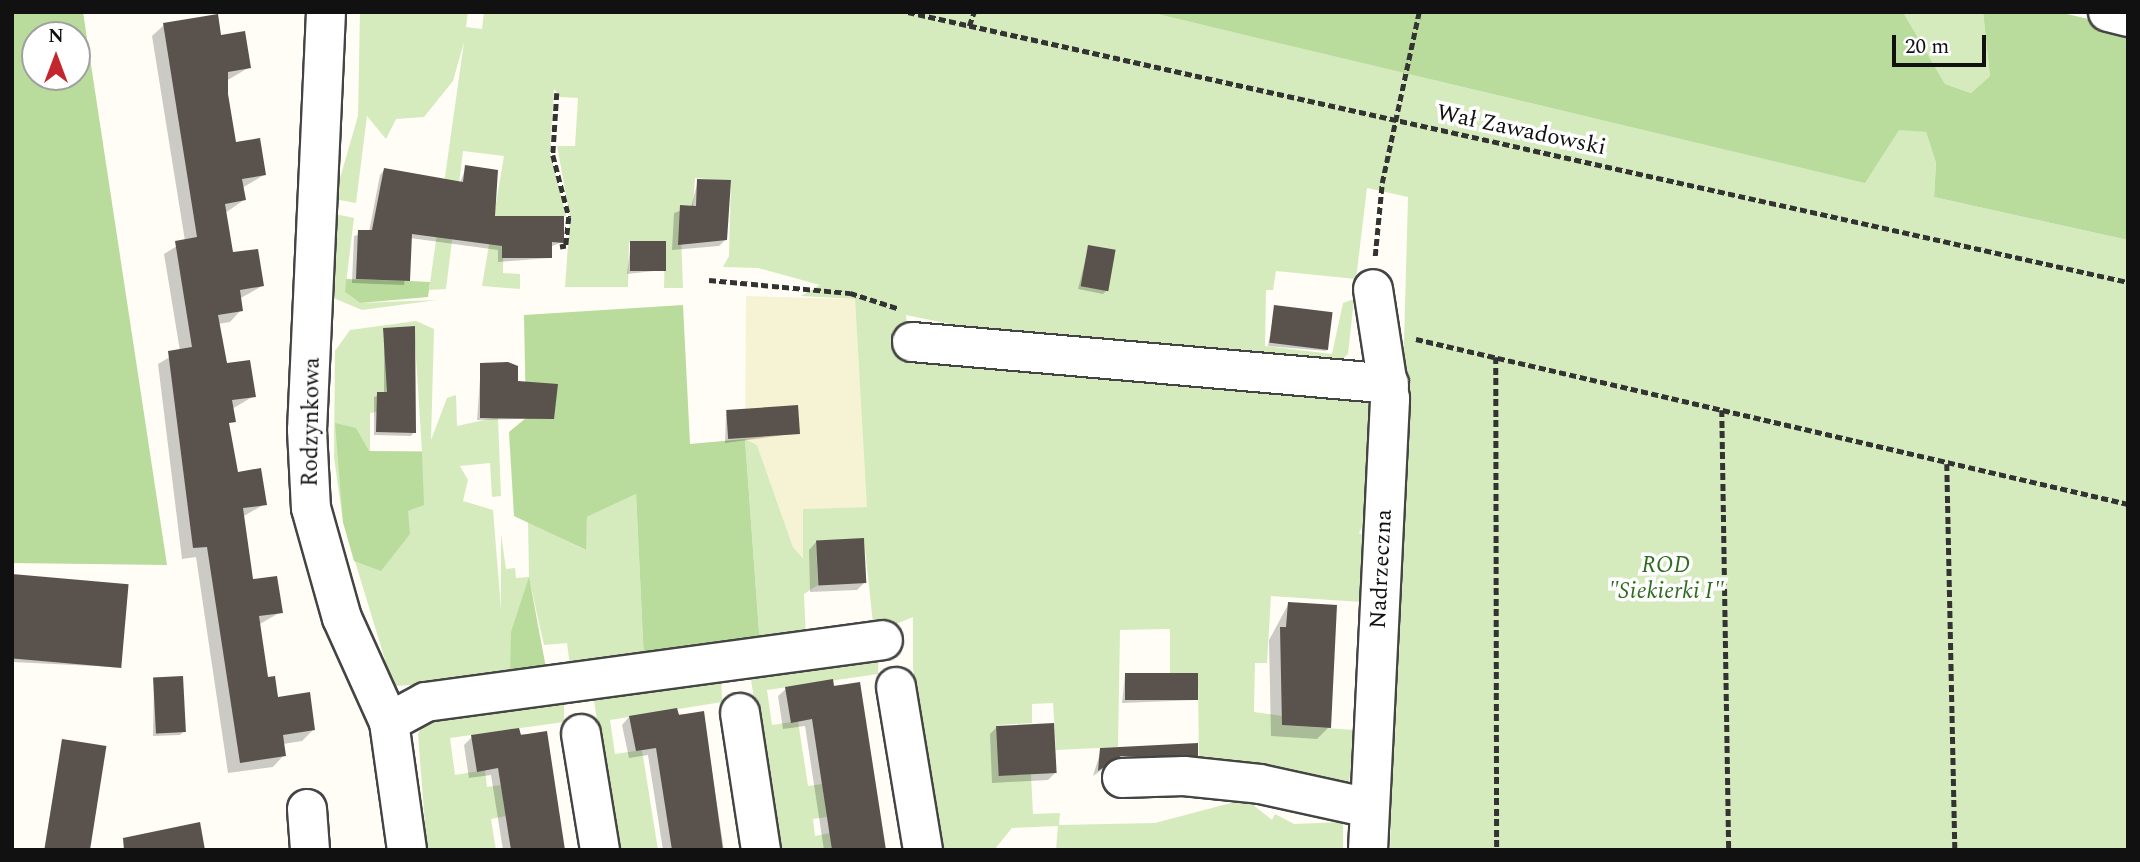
<!DOCTYPE html>
<html>
<head>
<meta charset="utf-8">
<style>
	body { margin:0 }
	#map { position:relative; width:2140px; height:862px; overflow:hidden; background:#fffdf5; font-family:Spectral,serif }
	div>[style] { position:absolute }
	.farmland>* { inset:0; background:#f6f3d4 }
	.green>* { inset:0; background:#d5ebbd }
	.forest>* { inset:0; background:#b9dc9c }
	.shadow>* { inset:0; background:#0003 }
	.building>* { inset:0; background:#5a524d; transform-origin:0 0 }
	.path>* { height:4.5px; margin-top:-2.25px; transform-origin:0; background:repeating-linear-gradient(90deg,#333 0 7px,transparent 0 10.5px) }
	.roads { filter:drop-shadow(2px 0 #444) drop-shadow(-2px 0 #444) drop-shadow(0 2px #444) drop-shadow(0 -2px #444) }
	.minor>* { height:38px; margin:-19px; padding:0 19px; transform-origin:19px; border-radius:19px; background:#fff }
	span { translate:-50% -50%; white-space:nowrap; text-align:center; line-height:1.15; -webkit-text-stroke:7px #fff; paint-order:stroke }
	.street-label { font-size:23px; color:#111 }
	.park-label { font-size:23px; color:#2f6b1f; font-style:italic }
	.frame { position:absolute; inset:0; border:14px solid #111; pointer-events:none }
	.north { position:absolute; left:21px; top:21px; width:70px; height:70px; box-sizing:border-box; background:#fff; border:2px solid #a0a0a0; border-radius:50%; rotate:0deg; font-size:19px; font-weight:700; line-height:28px; text-align:center; color:#111 }
	.north::after { content:''; display:block; margin:auto; width:24px; height:32px; background:#c4262e; clip-path:polygon(50% 0,100% 100%,50% 72%,0 100%) }
	.scale { position:absolute; left:1892px; top:35px; width:94px; height:32px; box-sizing:border-box; border:4px solid #111; border-top:0; padding-left:9px; font-size:21px; line-height:24px; white-space:nowrap; color:#111; -webkit-text-stroke:5px #fff; paint-order:stroke }
</style>
</head>
<body>
<div id="map">
	<div class="farmland">
		<div style="clip-path:polygon(746px 296px,855px 299px,868px 507px,803px 509px,804px 558px,793px 547px,757px 445px,745px 439px)"></div>
	</div>
	<div class="green">
		<div style="clip-path:polygon(360px 12px,468px 12px,466px 27px,482px 29px,484px 12px,1149px 12px,1841px 177px,1899px 129px,1926px 132px,1936px 163px,1934px 197px,2128px 240px,2128px 850px,1390px 850px,1408px 197px,1367px 188px,1356px 279px,1276px 271px,1273px 290px,1266px 290px,1265px 346px,1332px 354px,1343px 303px,1354px 299px,1348px 354px,1335px 366px,999px 334px,906px 315px,910px 352px,1373px 402px,1368px 515px,1359px 533px,1366px 537px,1361px 602px,1271px 596px,1267px 663px,1255px 663px,1254px 712px,1282px 716px,1282px 725px,1355px 730px,1348px 791px,1199px 769px,1198px 673px,1170px 673px,1170px 629px,1120px 630px,1118px 747px,1056px 750px,1053px 703px,1032px 704px,1032px 723px,997px 725px,999px 776px,1031px 774px,1033px 814px,1060px 813px,1059px 825px,1155px 823px,1246px 799px,1272px 820px,1275px 814px,1294px 824px,1343px 822px,1343px 850px,1056px 850px,1058px 826px,1012px 828px,994px 850px,943px 850px,913px 668px,913px 617px,874px 633px,864px 539px,816px 541px,818px 585px,804px 594px,806px 640px,760px 646px,745px 439px,757px 445px,793px 547px,803px 558px,803px 509px,867px 507px,855px 299px,801px 296px,820px 285px,758px 268px,723px 267px,729px 256px,731px 181px,695px 178px,693px 206px,680px 205px,683px 288px,664px 288px,665px 241px,629px 242px,628px 287px,565px 287px,570px 217px,557px 146px,575px 146px,578px 98px,560px 97px,554px 89px,550px 153px,566px 216px,504px 216px,503px 273px,520px 274px,520px 289px,482px 286px,504px 156px,463px 151px,446px 289px,429px 290px,464px 42px,453px 81px,424px 117px,396px 119px,386px 139px,367px 116px,356px 203px,334px 199px,358px 116px)"></div>
		<div style="clip-path:polygon(1903px 12px,1983px 12px,1990px 76px,1971px 93px,1945px 84px)"></div>
		<div style="clip-path:polygon(335px 214px,354px 218px,345px 292px,360px 303px,437px 300px,362px 310px,331px 297px)"></div>
		<div style="clip-path:polygon(evenodd,416px 321px,434px 329px,431px 440px,447px 398px,456px 395px,457px 426px,498px 417px,501px 496px,492px 497px,490px 463px,460px 466px,468px 480px,463px 501px,493px 510px,501px 609px,501px 534px,506px 569px,515px 568px,516px 578px,529px 577px,528px 522px,585px 550px,587px 517px,636px 494px,644px 661px,570px 666px,567px 643px,544px 645px,530px 583px,532px 679px,393px 686px,343px 522px,334px 457px,335px 351px,350px 330px,416px 321px,414px 326px,422px 451px,370px 451px,370px 413px,377px 412px,377px 392px,388px 392px,383px 328px,414px 326px)"></div>
		<div style="clip-path:polygon(879px 649px,878px 674px,767px 690px,772px 725px,798px 721px,808px 786px,822px 784px,827px 817px,813px 819px,815px 836px,830px 833px,832px 850px,778px 850px,749px 667px)"></div>
		<div style="clip-path:polygon(721px 671px,722px 702px,610px 720px,615px 754px,642px 750px,658px 850px,617px 850px,593px 694px)"></div>
		<div style="clip-path:polygon(564px 697px,564px 722px,450px 738px,455px 775px,485px 770px,487px 787px,501px 785px,506px 816px,491px 819px,496px 850px,427px 850px,418px 734px,426px 717px)"></div>
	</div>
	<div class="forest">
		<div style="clip-path:polygon(evenodd,12px 12px,83px 12px,167px 565px,12px 563px,12px 12px,77px 35px,77px 77px,35px 77px,35px 35px,77px 35px)"></div>
		<div style="clip-path:polygon(1149px 12px,1903px 12px,1945px 84px,1971px 93px,1990px 76px,1983px 12px,2058px 12px,2128px 28px,2128px 240px,1934px 197px,1936px 163px,1926px 132px,1899px 130px,1865px 183px)"></div>
		<div style="clip-path:polygon(346px 279px,410px 281px,430px 282px,428px 297px,360px 303px,345px 292px)"></div>
		<div style="clip-path:polygon(683px 305px,690px 444px,745px 439px,760px 646px,644px 661px,636px 494px,587px 517px,586px 550px,514px 516px,509px 432px,526px 418px,524px 315px)"></div>
		<div style="clip-path:polygon(335px 423px,356px 428px,369px 451px,422px 452px,424px 505px,408px 511px,410px 534px,381px 571px,354px 561px,343px 522px)"></div>
		<div style="clip-path:polygon(529px 577px,546px 668px,510px 681px,511px 632px)"></div>
	</div>
	<div class="shadow">
		<div style="clip-path:polygon(164px 25px,220px 37px,250px 67px,226px 81px,234px 144px,264px 175px,242px 188px,244px 200px,225px 213px,232px 254px,262px 286px,239px 299px,241px 310px,230px 322px,218px 324px,225px 365px,254px 396px,232px 409px,228px 427px,236px 474px,265px 504px,242px 517px,252px 581px,281px 612px,258px 625px,266px 679px,276px 699px,314px 729px,302px 741px,283px 744px,284px 755px,273px 767px,228px 773px,196px 557px,182px 559px,158px 364px,180px 351px,164px 254px,185px 241px,152px 36px)"></div>
		<div style="clip-path:polygon(466px 167px,494px 217px,562px 242px,550px 247px,550px 258px,498px 262px,498px 250px,410px 238px,404px 285px,352px 283px,354px 236px,369px 232px,380px 175px,384px 170px,460px 183px)"></div>
		<div style="clip-path:polygon(698px 181px,726px 239px,719px 246px,672px 250px,674px 213px,691px 207px)"></div>
		<div style="clip-path:polygon(631px 243px,663px 270px,627px 274px)"></div>
		<div style="clip-path:polygon(1089px 246px,1106px 291px,1103px 294px,1078px 289px)"></div>
		<div style="clip-path:polygon(1275px 307px,1327px 351px,1268px 346px)"></div>
		<div style="clip-path:polygon(384px 329px,414px 432px,411px 436px,374px 435px,374px 397px,384px 394px)"></div>
		<div style="clip-path:polygon(481px 365px,516px 383px,553px 418px,477px 420px)"></div>
		<div style="clip-path:polygon(726px 414px,799px 433px,725px 443px)"></div>
		<div style="clip-path:polygon(816px 542px,865px 582px,857px 590px,810px 592px,809px 550px)"></div>
		<div style="clip-path:polygon(12px 576px,115px 667px,12px 662px)"></div>
		<div style="clip-path:polygon(1289px 603px,1329px 727px,1317px 739px,1271px 736px,1269px 640px)"></div>
		<div style="clip-path:polygon(1125px 674px,1196px 700px,1122px 703px)"></div>
		<div style="clip-path:polygon(154px 679px,184px 731px,180px 735px,153px 736px)"></div>
		<div style="clip-path:polygon(859px 684px,885px 850px,824px 850px,805px 726px,783px 729px,778px 696px,786px 689px)"></div>
		<div style="clip-path:polygon(703px 713px,724px 850px,663px 850px,648px 755px,629px 758px,622px 725px,629px 717px)"></div>
		<div style="clip-path:polygon(997px 727px,1055px 773px,1048px 780px,992px 783px,990px 734px)"></div>
		<div style="clip-path:polygon(545px 733px,564px 850px,503px 850px,491px 775px,469px 778px,464px 745px,472px 737px)"></div>
		<div style="clip-path:polygon(63px 741px,89px 850px,44px 850px)"></div>
		<div style="clip-path:polygon(1101px 750px,1197px 755px,1190px 761px,1113px 762px,1093px 776px)"></div>
	</div>
	<div class="building">
		<div style="clip-path:polygon(218px 14px,221px 35px,245px 31px,251px 68px,228px 72px,228px 94px,236px 142px,260px 138px,266px 175px,242px 179px,246px 200px,225px 204px,233px 252px,258px 249px,264px 286px,240px 290px,243px 311px,218px 315px,227px 363px,250px 360px,256px 397px,232px 400px,236px 422px,229px 423px,238px 472px,261px 468px,267px 505px,243px 508px,253px 579px,277px 576px,283px 613px,259px 616px,268px 677px,275px 676px,278px 697px,310px 692px,315px 730px,283px 735px,286px 756px,240px 763px,207px 547px,193px 548px,168px 351px,192px 347px,175px 241px,197px 237px,163px 23px)"></div>
		<div style="clip-path:polygon(465px 165px,498px 170px,495px 216px,564px 216px,564px 243px,552px 242px,552px 258px,502px 258px,502px 246px,412px 234px,410px 281px,356px 279px,358px 230px,372px 230px,384px 168px,463px 182px)"></div>
		<div style="clip-path:polygon(697px 179px,731px 180px,727px 240px,678px 245px,680px 205px,696px 206px)"></div>
		<div style="left:630px;top:241px;width:36px;height:30px"></div>
		<div style="left:1088px;top:245px;width:28px;height:42px;rotate:10deg"></div>
		<div style="left:1274px;top:305px;width:59px;height:38px;rotate:7deg"></div>
		<div style="clip-path:polygon(415px 326px,416px 433px,376px 432px,377px 392px,387px 392px,383px 328px)"></div>
		<div style="clip-path:polygon(508px 362px,518px 366px,518px 381px,558px 384px,554px 419px,480px 418px,480px 363px)"></div>
		<div style="left:798px;top:405px;width:29px;height:72px;rotate:86deg"></div>
		<div style="left:864px;top:538px;width:45px;height:48px;rotate:87deg"></div>
		<div style="left:12px;top:574px;width:117px;height:84px;rotate:5deg"></div>
		<div style="clip-path:polygon(1288px 602px,1337px 605px,1331px 728px,1282px 725px,1280px 627px,1286px 627px)"></div>
		<div style="left:1125px;top:673px;width:73px;height:27px"></div>
		<div style="left:183px;top:676px;width:56px;height:30px;rotate:87deg"></div>
		<div style="clip-path:polygon(833px 679px,834px 686px,860px 682px,886px 850px,832px 850px,812px 719px,791px 723px,785px 687px)"></div>
		<div style="clip-path:polygon(677px 708px,679px 715px,704px 711px,723px 850px,672px 850px,656px 748px,636px 751px,629px 716px)"></div>
		<div style="left:1054px;top:723px;width:50px;height:58px;rotate:87deg"></div>
		<div style="clip-path:polygon(519px 728px,521px 735px,547px 731px,565px 850px,511px 850px,498px 768px,477px 772px,471px 735px)"></div>
		<div style="left:62px;top:739px;width:45px;height:112px;rotate:9deg"></div>
		<div style="clip-path:polygon(1198px 743px,1198px 756px,1121px 756px,1098px 771px,1100px 748px)"></div>
		<div style="clip-path:polygon(200px 822px,205px 850px,124px 850px,123px 838px)"></div>
	</div>
	<div class="path">
		<div style="left:908px;top:12px;width:1250px;rotate:12.48deg"></div>
		<div style="left:969px;top:26px;width:15px;rotate:-70deg"></div>
		<div style="left:557px;top:93px;width:62px;rotate:93.7deg"></div>
		<div style="left:553px;top:155px;width:64px;rotate:75.5deg"></div>
		<div style="left:569px;top:217px;width:29px;rotate:96deg"></div>
		<div style="left:566px;top:246px;width:6px;rotate:171deg"></div>
		<div style="left:1375px;top:256px;width:73px;rotate:-84.5deg"></div>
		<div style="left:1382px;top:183px;width:175px;rotate:-77.8deg"></div>
		<div style="left:709px;top:280px;width:142px;rotate:5.3deg"></div>
		<div style="left:850px;top:293px;width:52px;rotate:17.7deg"></div>
		<div style="left:1416px;top:339px;width:731px;rotate:13.05deg"></div>
		<div style="left:1496px;top:357px;width:493px;rotate:89.9deg"></div>
		<div style="left:1722px;top:410px;width:440px;rotate:89.1deg"></div>
		<div style="left:1947px;top:464px;width:386px;rotate:88.8deg"></div>
	</div>
	<div class="roads">
		<div class="minor">
			<div style="left:326px;top:12px;width:418px;rotate:92.6deg"></div>
			<div style="left:307px;top:430px;width:78px;rotate:87.1deg"></div>
			<div style="left:311px;top:508px;width:114px;rotate:74.3deg"></div>
			<div style="left:342px;top:618px;width:114px;rotate:65.7deg"></div>
			<div style="left:389px;top:722px;width:129px;rotate:82deg"></div>
			<div style="left:2108px;top:12px;width:21px;rotate:14deg"></div>
			<div style="left:912px;top:342px;width:479px;rotate:5deg"></div>
			<div style="left:896px;top:687px;width:165px;rotate:80.6deg"></div>
			<div style="left:740px;top:713px;width:139px;rotate:81.3deg"></div>
			<div style="left:389px;top:722px;width:42px;rotate:-28.4deg"></div>
			<div style="left:426px;top:702px;width:461px;rotate:-7.7deg"></div>
			<div style="left:581px;top:734px;width:118px;rotate:80.7deg"></div>
			<div style="left:1122px;top:778px;width:62px;rotate:-1.8deg"></div>
			<div style="left:1184px;top:776px;width:76px;rotate:6deg"></div>
			<div style="left:1260px;top:784px;width:112px;rotate:12.4deg"></div>
			<div style="left:307px;top:809px;width:41px;rotate:85.8deg"></div>
			<div style="left:1368px;top:850px;width:452px;rotate:-87.2deg"></div>
			<div style="left:1390px;top:399px;width:111px;rotate:-98.8deg"></div>
		</div>
	</div>
	<div class="street-label">
		<span style="left:1521px;top:131px;rotate:12deg">Wał Zawadowski</span>
		<span style="left:312px;top:422px;rotate:-89deg">Rodzynkowa</span>
		<span style="left:1382px;top:569px;rotate:-87deg">Nadrzeczna</span>
	</div>
	<div class="park-label">
		<span style="left:1666px;top:579px">ROD<br>"Siekierki I"</span>
	</div>
	<div class="frame"></div>
	<div class="north">N</div>
	<div class="scale">20 m</div>
</div>
</body>
</html>
